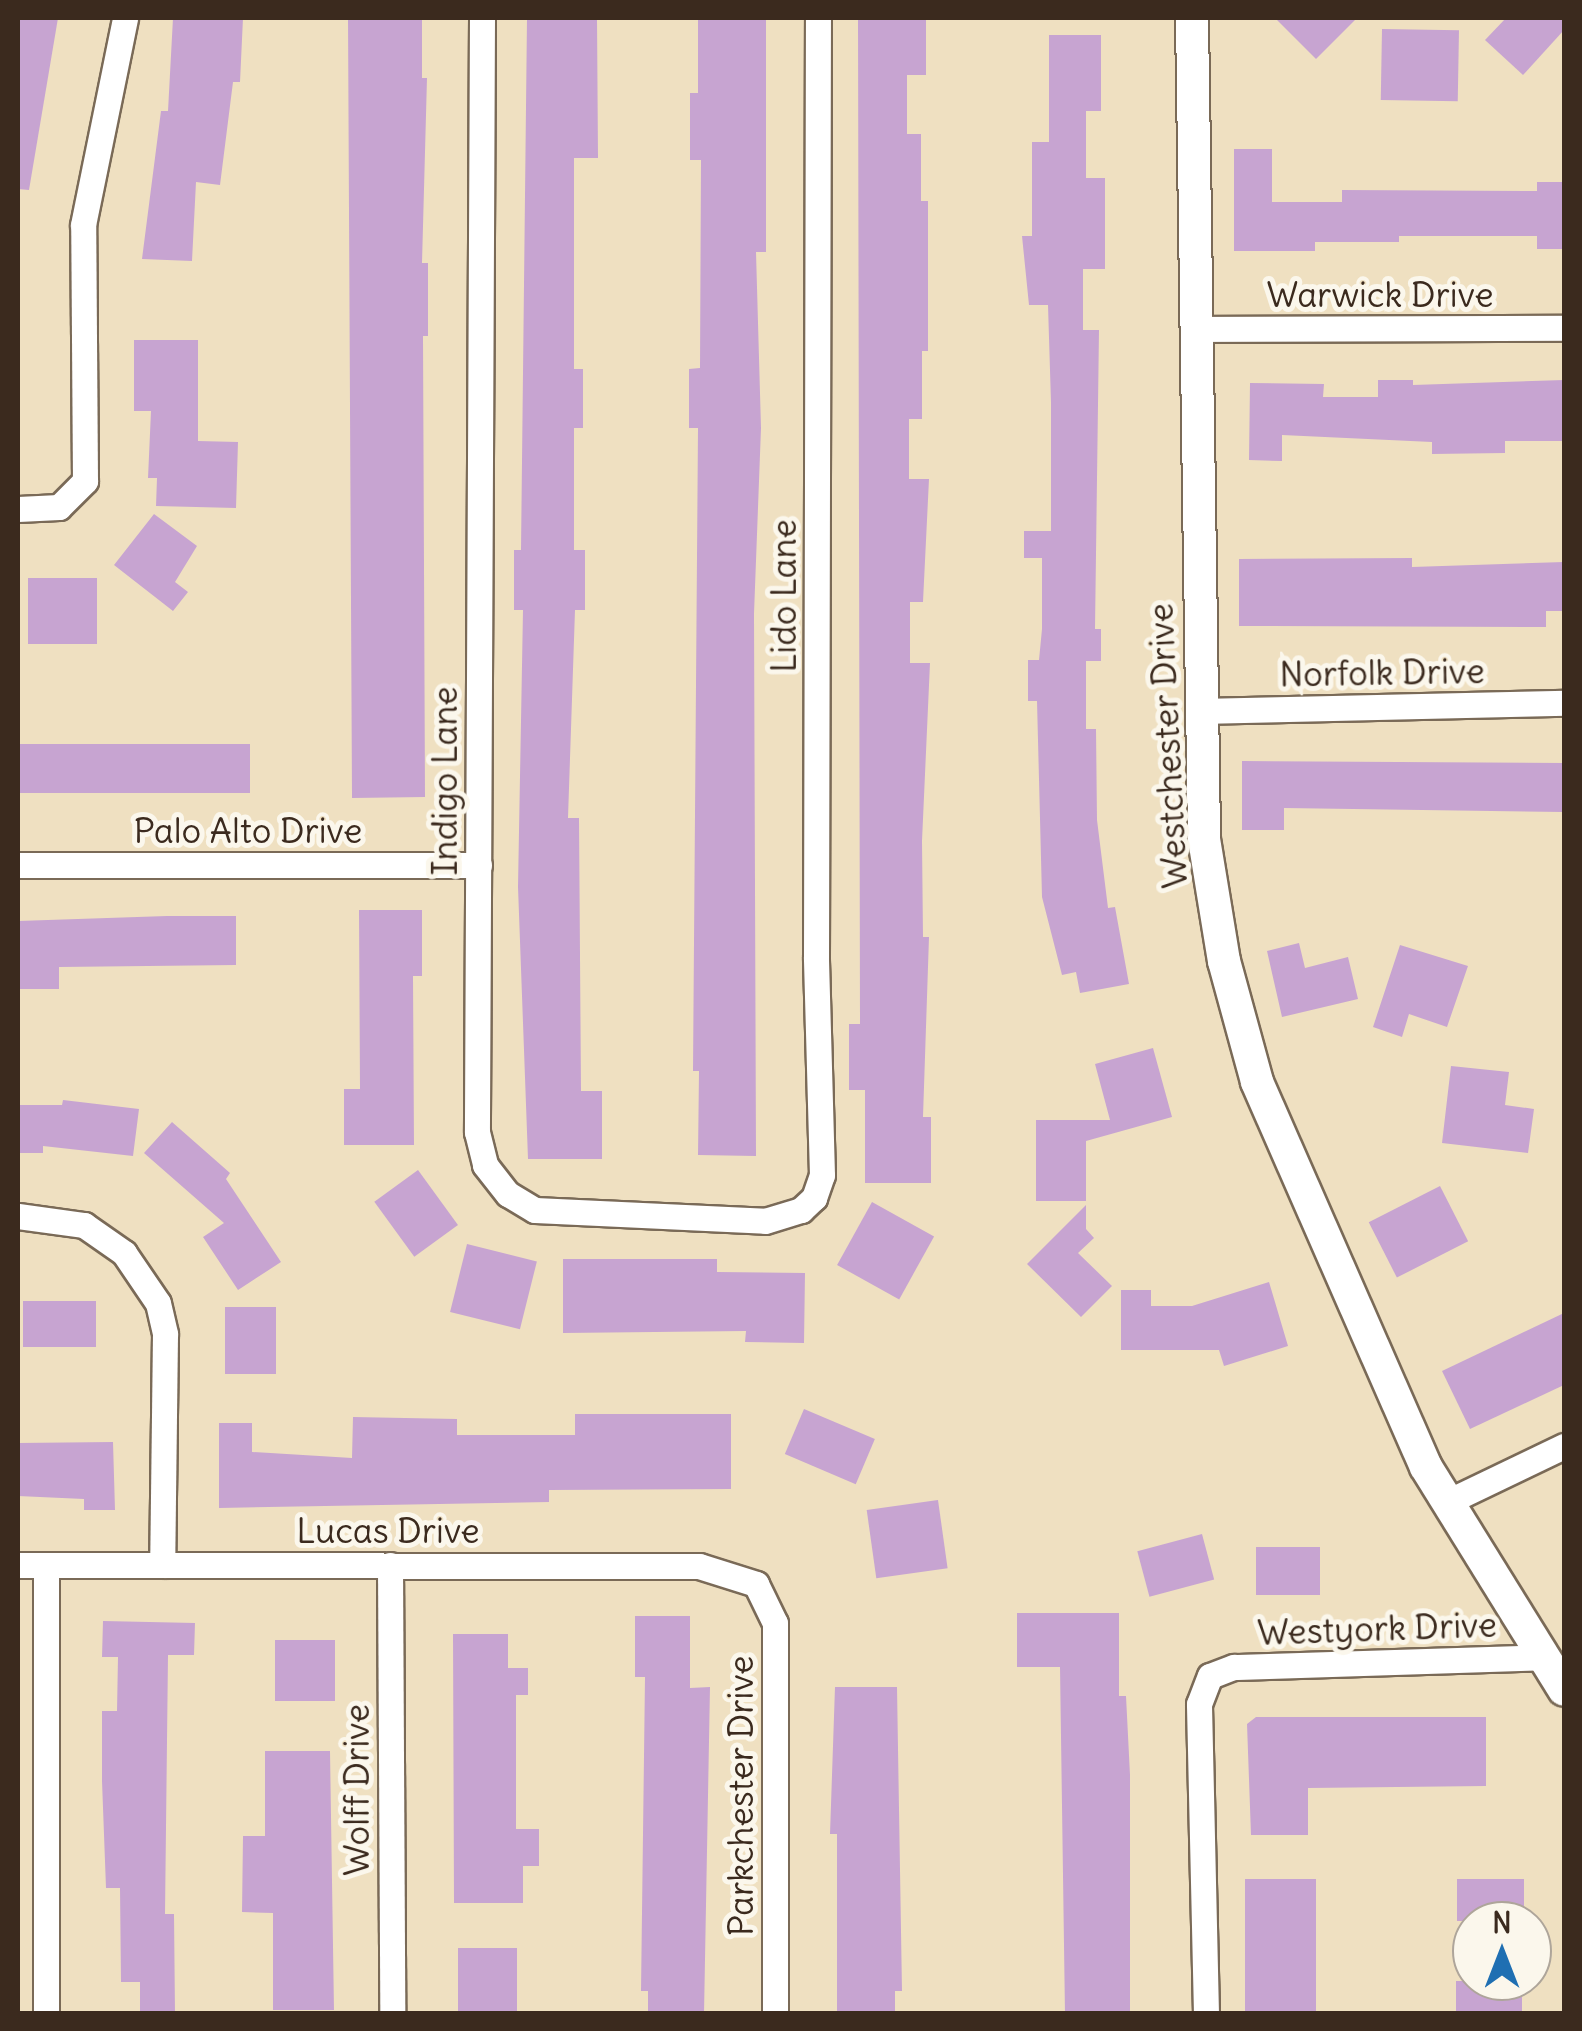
<!DOCTYPE html>
<html>
<head>
<meta charset="utf-8">
<style>
	body { margin:0 }
	#map { position:relative; width:1582px; height:2031px; overflow:hidden; background:#efe0c1; font-family:Delius,sans-serif }
	div>[style] { position:absolute }
	.building>* { inset:0; background:#c7a4d1; transform-origin:0 0 }
	.roads { filter:drop-shadow(2px 0 #7a6a57) drop-shadow(-2px 0 #7a6a57) drop-shadow(0 2px #7a6a57) drop-shadow(0 -2px #7a6a57) }
	.minor>* { height:25px; margin:-12.5px; padding:0 12.5px; transform-origin:12.5px; border-radius:12.5px; background:#fff }
	.tertiary>* { height:32px; margin:-16px; padding:0 16px; transform-origin:16px; border-radius:16px; background:#fff }
	span { translate:-50% -50%; white-space:nowrap; text-align:center; line-height:1.15; -webkit-text-stroke:10px #fbf7ec; paint-order:stroke }
	.street-label { font-size:35px; color:#3b2a1e }
	.frame { position:absolute; inset:0; border:20px solid #3b2a1e; pointer-events:none }
	.north { position:absolute; left:1452px; top:1901px; width:100px; height:100px; box-sizing:border-box; background:#fbf7ec; border:2px solid #aea59a; border-radius:50%; rotate:0deg; font-size:28px; font-weight:700; line-height:40px; text-align:center; color:#3b2a1e }
	.north::after { content:''; display:block; margin:auto; width:35px; height:45px; background:#1f6fb2; clip-path:polygon(50% 0,100% 100%,50% 72%,0 100%) }
</style>
</head>
<body>
<div id="map">
	<div class="building">
		<div style="clip-path:polygon(18px 18px,58px 18px,29px 190px,18px 189px)"></div>
		<div style="clip-path:polygon(173px 18px,243px 18px,240px 82px,233px 82px,220px 185px,196px 182px,192px 261px,142px 259px,161px 111px,168px 111px)"></div>
		<div style="clip-path:polygon(348px 18px,422px 18px,422px 78px,427px 78px,422px 263px,428px 263px,428px 336px,423px 336px,425px 797px,352px 798px)"></div>
		<div style="clip-path:polygon(527px 18px,597px 18px,598px 158px,574px 158px,574px 369px,583px 369px,583px 428px,574px 428px,574px 550px,585px 550px,585px 610px,575px 610px,568px 818px,579px 818px,581px 1091px,602px 1091px,602px 1159px,528px 1159px,518px 887px,523px 610px,514px 610px,514px 550px,521px 550px)"></div>
		<div style="clip-path:polygon(698px 18px,766px 18px,766px 252px,756px 252px,761px 428px,754px 614px,756px 1156px,698px 1155px,699px 1071px,693px 1071px,698px 428px,689px 428px,689px 369px,700px 368px,701px 160px,690px 160px,690px 93px,698px 93px)"></div>
		<div style="clip-path:polygon(1275px 18px,1357px 18px,1316px 59px)"></div>
		<div style="clip-path:polygon(1506px 18px,1564px 18px,1564px 30px,1523px 75px,1485px 40px)"></div>
		<div style="clip-path:polygon(858px 19px,926px 19px,926px 75px,907px 75px,907px 134px,921px 134px,921px 201px,928px 201px,928px 351px,922px 351px,922px 419px,909px 419px,909px 479px,929px 479px,923px 602px,910px 602px,910px 663px,930px 663px,922px 841px,923px 937px,929px 937px,923px 1117px,931px 1117px,931px 1183px,865px 1183px,865px 1090px,849px 1090px,849px 1024px,860px 1024px)"></div>
		<div style="left:1382px;top:29px;width:77px;height:71px;rotate:1deg"></div>
		<div style="clip-path:polygon(1049px 35px,1101px 35px,1101px 111px,1086px 111px,1086px 178px,1105px 178px,1105px 269px,1083px 269px,1083px 330px,1099px 330px,1095px 629px,1101px 629px,1101px 661px,1086px 661px,1086px 729px,1096px 729px,1097px 820px,1108px 908px,1115px 907px,1129px 984px,1080px 993px,1076px 972px,1062px 975px,1042px 897px,1037px 701px,1028px 701px,1028px 660px,1039px 660px,1042px 629px,1042px 558px,1024px 558px,1024px 531px,1051px 531px,1051px 403px,1048px 305px,1029px 305px,1022px 236px,1032px 236px,1032px 142px,1049px 142px)"></div>
		<div style="clip-path:polygon(1234px 149px,1272px 149px,1272px 202px,1342px 202px,1342px 190px,1537px 191px,1537px 182px,1564px 182px,1564px 249px,1537px 249px,1537px 236px,1399px 236px,1399px 242px,1315px 242px,1315px 251px,1234px 251px)"></div>
		<div style="clip-path:polygon(134px 340px,198px 340px,198px 441px,238px 442px,236px 508px,156px 506px,157px 478px,148px 478px,151px 411px,134px 411px)"></div>
		<div style="clip-path:polygon(1378px 380px,1413px 380px,1413px 385px,1564px 380px,1564px 441px,1505px 441px,1505px 453px,1432px 454px,1432px 442px,1282px 435px,1282px 461px,1249px 460px,1250px 383px,1324px 384px,1323px 397px,1378px 397px)"></div>
		<div style="clip-path:polygon(154px 514px,197px 546px,175px 582px,188px 592px,173px 611px,114px 565px)"></div>
		<div style="clip-path:polygon(1412px 558px,1412px 567px,1564px 562px,1564px 611px,1546px 611px,1546px 627px,1239px 626px,1239px 559px)"></div>
		<div style="left:97px;top:578px;width:66px;height:69px;rotate:90deg"></div>
		<div style="left:250px;top:744px;width:49px;height:232px;rotate:90deg"></div>
		<div style="clip-path:polygon(1242px 761px,1564px 763px,1564px 812px,1284px 808px,1284px 830px,1242px 830px)"></div>
		<div style="clip-path:polygon(359px 910px,422px 910px,422px 976px,413px 976px,414px 1145px,344px 1145px,344px 1089px,360px 1089px)"></div>
		<div style="clip-path:polygon(167px 916px,236px 916px,236px 965px,59px 967px,59px 989px,18px 989px,18px 921px)"></div>
		<div style="clip-path:polygon(1299px 943px,1305px 968px,1348px 957px,1358px 999px,1282px 1017px,1267px 951px)"></div>
		<div style="clip-path:polygon(1400px 945px,1468px 966px,1447px 1027px,1409px 1014px,1402px 1037px,1373px 1027px)"></div>
		<div style="clip-path:polygon(1153px 1048px,1172px 1117px,1086px 1141px,1086px 1201px,1036px 1201px,1036px 1120px,1110px 1120px,1095px 1064px)"></div>
		<div style="clip-path:polygon(1451px 1066px,1509px 1072px,1505px 1105px,1534px 1109px,1528px 1153px,1442px 1143px)"></div>
		<div style="clip-path:polygon(63px 1100px,139px 1109px,133px 1156px,43px 1146px,43px 1153px,18px 1153px,18px 1105px,62px 1105px)"></div>
		<div style="clip-path:polygon(172px 1122px,230px 1173px,226px 1179px,281px 1262px,238px 1290px,203px 1237px,224px 1223px,144px 1153px)"></div>
		<div style="left:418px;top:1170px;width:68px;height:54px;rotate:54deg"></div>
		<div style="left:1440px;top:1186px;width:62px;height:80px;rotate:63deg"></div>
		<div style="left:872px;top:1202px;width:71px;height:72px;rotate:29deg"></div>
		<div style="clip-path:polygon(1086px 1205px,1086px 1229px,1094px 1238px,1078px 1253px,1112px 1286px,1081px 1317px,1027px 1264px)"></div>
		<div style="left:467px;top:1244px;width:72px;height:70px;rotate:14deg"></div>
		<div style="clip-path:polygon(563px 1259px,717px 1259px,717px 1272px,805px 1273px,804px 1343px,745px 1342px,746px 1331px,563px 1333px)"></div>
		<div style="clip-path:polygon(1269px 1282px,1288px 1346px,1224px 1366px,1219px 1350px,1121px 1350px,1121px 1290px,1151px 1290px,1151px 1306px,1192px 1306px)"></div>
		<div style="left:23px;top:1301px;width:73px;height:46px"></div>
		<div style="left:225px;top:1307px;width:51px;height:67px"></div>
		<div style="clip-path:polygon(1564px 1313px,1564px 1385px,1470px 1429px,1442px 1371px)"></div>
		<div style="left:804px;top:1409px;width:77px;height:49px;rotate:23deg"></div>
		<div style="clip-path:polygon(575px 1414px,731px 1414px,731px 1489px,549px 1490px,549px 1502px,219px 1508px,219px 1423px,252px 1423px,252px 1452px,352px 1458px,353px 1417px,457px 1419px,457px 1435px,575px 1435px)"></div>
		<div style="clip-path:polygon(113px 1442px,115px 1510px,84px 1510px,84px 1499px,18px 1496px,18px 1443px)"></div>
		<div style="left:938px;top:1500px;width:69px;height:72px;rotate:82deg"></div>
		<div style="left:1202px;top:1534px;width:47px;height:67px;rotate:75deg"></div>
		<div style="left:1256px;top:1547px;width:64px;height:48px"></div>
		<div style="clip-path:polygon(1017px 1613px,1119px 1613px,1119px 1696px,1126px 1696px,1130px 1775px,1130px 2014px,1065px 2014px,1060px 1667px,1017px 1667px)"></div>
		<div style="clip-path:polygon(635px 1616px,690px 1616px,690px 1688px,710px 1687px,704px 2014px,648px 2014px,648px 1991px,641px 1991px,645px 1677px,635px 1677px)"></div>
		<div style="clip-path:polygon(103px 1621px,195px 1623px,194px 1655px,168px 1655px,165px 1914px,174px 1914px,175px 2014px,140px 2014px,140px 1982px,121px 1982px,120px 1888px,106px 1888px,102px 1781px,102px 1711px,117px 1711px,118px 1657px,102px 1657px)"></div>
		<div style="clip-path:polygon(453px 1634px,508px 1634px,508px 1668px,528px 1668px,528px 1695px,516px 1695px,516px 1829px,539px 1829px,539px 1866px,523px 1866px,523px 1903px,454px 1903px)"></div>
		<div style="left:275px;top:1640px;width:60px;height:61px"></div>
		<div style="clip-path:polygon(835px 1687px,897px 1687px,902px 1991px,895px 1991px,895px 2014px,837px 2014px,837px 1834px,830px 1834px)"></div>
		<div style="clip-path:polygon(1256px 1717px,1486px 1717px,1486px 1786px,1308px 1788px,1308px 1835px,1251px 1835px,1247px 1724px)"></div>
		<div style="clip-path:polygon(265px 1751px,330px 1751px,334px 2010px,273px 2010px,273px 1913px,242px 1912px,243px 1836px,265px 1836px)"></div>
		<div style="left:1245px;top:1879px;width:71px;height:135px"></div>
		<div style="left:1457px;top:1879px;width:67px;height:42px"></div>
		<div style="left:458px;top:1948px;width:59px;height:66px"></div>
		<div style="left:1456px;top:1981px;width:66px;height:33px"></div>
	</div>
	<div class="roads">
		<div class="minor">
			<div style="left:482px;top:18px;width:1114px;rotate:90.26deg"></div>
			<div style="left:477px;top:1132px;width:34px;rotate:76deg"></div>
			<div style="left:485px;top:1165px;width:37px;rotate:52deg"></div>
			<div style="left:508px;top:1194px;width:31px;rotate:31deg"></div>
			<div style="left:535px;top:1210px;width:230px;rotate:2.7deg"></div>
			<div style="left:765px;top:1221px;width:38px;rotate:-17deg"></div>
			<div style="left:801px;top:1210px;width:18px;rotate:-43deg"></div>
			<div style="left:814px;top:1198px;width:24px;rotate:-71deg"></div>
			<div style="left:822px;top:1175px;width:218px;rotate:-91.6deg"></div>
			<div style="left:816px;top:957px;width:939px;rotate:-89.88deg"></div>
			<div style="left:1195px;top:329px;width:369px;rotate:-0.2deg"></div>
			<div style="left:18px;top:509px;width:41px;rotate:-2.8deg"></div>
			<div style="left:59px;top:507px;width:37px;rotate:-45deg"></div>
			<div style="left:85px;top:481px;width:256px;rotate:-90.4deg"></div>
			<div style="left:83px;top:225px;width:211px;rotate:-78.5deg"></div>
			<div style="left:1201px;top:711px;width:363px;rotate:-1.3deg"></div>
			<div style="left:18px;top:865px;width:461px"></div>
			<div style="left:18px;top:1216px;width:67px;rotate:7.8deg"></div>
			<div style="left:84px;top:1225px;width:49px;rotate:35deg"></div>
			<div style="left:124px;top:1253px;width:60px;rotate:55.8deg"></div>
			<div style="left:158px;top:1303px;width:32px;rotate:77deg"></div>
			<div style="left:165px;top:1334px;width:231px;rotate:90.7deg"></div>
			<div style="left:1445px;top:1503px;width:132px;rotate:-25.6deg"></div>
			<div style="left:18px;top:1565px;width:681px;rotate:0.08deg"></div>
			<div style="left:699px;top:1566px;width:60px;rotate:17.5deg"></div>
			<div style="left:756px;top:1584px;width:43px;rotate:64deg"></div>
			<div style="left:775px;top:1623px;width:391px;rotate:90deg"></div>
			<div style="left:390px;top:1565px;width:449px;rotate:89.7deg"></div>
			<div style="left:46px;top:2014px;width:449px;rotate:-90deg"></div>
			<div style="left:1206px;top:2014px;width:310px;rotate:-91.3deg"></div>
			<div style="left:1199px;top:1704px;width:30px;rotate:-69deg"></div>
			<div style="left:1210px;top:1676px;width:26px;rotate:-21deg"></div>
			<div style="left:1234px;top:1667px;width:313px;rotate:-1.8deg"></div>
		</div>
		<div class="tertiary">
			<div style="left:1192px;top:18px;width:821px;rotate:89.16deg"></div>
			<div style="left:1204px;top:839px;width:124px;rotate:80.7deg"></div>
			<div style="left:1224px;top:961px;width:125px;rotate:74.7deg"></div>
			<div style="left:1257px;top:1082px;width:420px;rotate:66.3deg"></div>
			<div style="left:1426px;top:1467px;width:262px;rotate:58.2deg"></div>
		</div>
	</div>
	<div class="street-label">
		<span style="left:1380px;top:294px">Warwick Drive</span>
		<span style="left:783px;top:596px;rotate:-90deg">Lido Lane</span>
		<span style="left:1382px;top:672px;rotate:-1deg">Norfolk Drive</span>
		<span style="left:1167px;top:746px;rotate:-93deg">Westchester Drive</span>
		<span style="left:444px;top:781px;rotate:-90deg">Indigo Lane</span>
		<span style="left:248px;top:830px">Palo Alto Drive</span>
		<span style="left:388px;top:1530px">Lucas Drive</span>
		<span style="left:1377px;top:1628px;rotate:-2deg">Westyork Drive</span>
		<span style="left:356px;top:1790px;rotate:-90deg">Wolff Drive</span>
		<span style="left:740px;top:1796px;rotate:-90deg">Parkchester Drive</span>
	</div>
	<div class="frame"></div>
	<div class="north">N</div>
</div>
</body>
</html>
